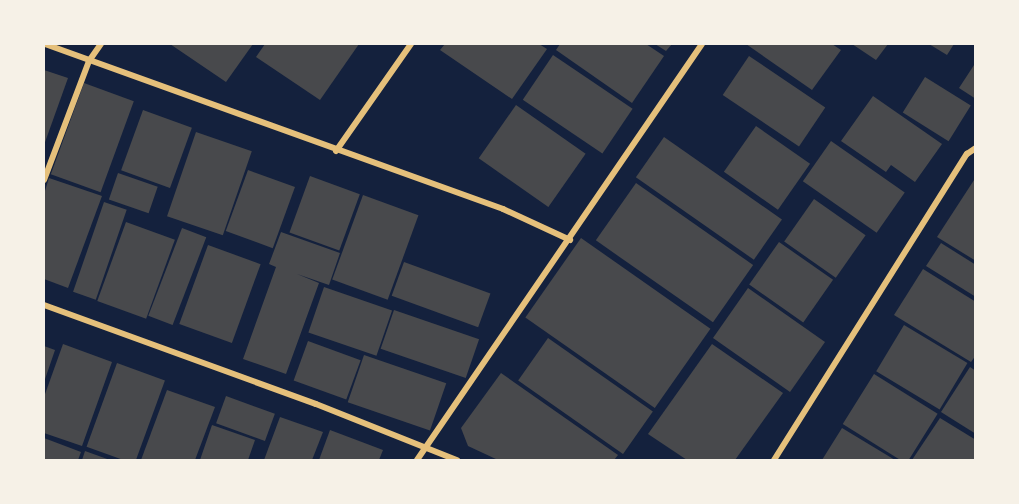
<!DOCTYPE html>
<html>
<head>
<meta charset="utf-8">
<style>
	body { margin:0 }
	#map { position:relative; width:1019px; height:504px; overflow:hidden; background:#14213d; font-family:Raleway,sans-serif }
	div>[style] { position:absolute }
	.building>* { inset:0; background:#48494c; transform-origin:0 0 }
	.minor>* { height:6px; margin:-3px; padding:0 3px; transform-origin:3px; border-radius:3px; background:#e5c07b }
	span { translate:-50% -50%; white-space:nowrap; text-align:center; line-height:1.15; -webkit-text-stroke:4.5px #f6f1e7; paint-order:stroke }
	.frame { position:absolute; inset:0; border:45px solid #f6f1e7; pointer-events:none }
</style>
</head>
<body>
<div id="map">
	<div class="building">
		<div style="clip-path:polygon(170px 44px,253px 44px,226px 82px)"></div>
		<div style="clip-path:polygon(265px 44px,359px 44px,320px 100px,256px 57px)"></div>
		<div style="clip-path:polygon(445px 44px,539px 44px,547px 49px,512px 99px,440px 50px)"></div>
		<div style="clip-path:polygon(560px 44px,646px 44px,664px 56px,632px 103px,556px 50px)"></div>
		<div style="clip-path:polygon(655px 44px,672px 44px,666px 51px)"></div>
		<div style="clip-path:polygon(746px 44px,832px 44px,841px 50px,812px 90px)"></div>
		<div style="clip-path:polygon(852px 44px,888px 44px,876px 60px)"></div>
		<div style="clip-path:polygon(929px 44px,954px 44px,947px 55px)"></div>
		<div style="left:553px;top:55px;width:96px;height:54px;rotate:34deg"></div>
		<div style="left:749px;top:56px;width:92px;height:47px;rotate:34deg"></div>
		<div style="clip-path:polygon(976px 62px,976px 99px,959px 88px)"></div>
		<div style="clip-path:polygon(44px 70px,68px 78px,44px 145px)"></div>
		<div style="left:925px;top:77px;width:54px;height:42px;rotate:32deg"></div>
		<div style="left:84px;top:83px;width:53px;height:97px;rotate:20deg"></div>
		<div style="clip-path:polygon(873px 96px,942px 144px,915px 182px,891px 165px,886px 172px,841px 141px)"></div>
		<div style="left:516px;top:105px;width:85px;height:65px;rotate:35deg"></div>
		<div style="left:143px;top:110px;width:52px;height:64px;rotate:20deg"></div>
		<div style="left:756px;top:126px;width:66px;height:56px;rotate:35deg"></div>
		<div style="left:196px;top:132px;width:59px;height:89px;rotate:19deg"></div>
		<div style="left:664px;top:137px;width:144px;height:49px;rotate:35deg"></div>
		<div style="left:831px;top:141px;width:90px;height:49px;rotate:35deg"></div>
		<div style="left:248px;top:170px;width:50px;height:65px;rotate:20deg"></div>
		<div style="left:118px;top:173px;width:42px;height:28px;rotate:19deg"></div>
		<div style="left:310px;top:176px;width:53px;height:60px;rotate:20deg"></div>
		<div style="clip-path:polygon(976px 177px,976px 261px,937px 237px)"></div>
		<div style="clip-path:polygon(49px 178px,102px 196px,68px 288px,44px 279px,44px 194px)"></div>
		<div style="left:636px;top:183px;width:143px;height:70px;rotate:35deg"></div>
		<div style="left:363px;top:195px;width:59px;height:90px;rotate:20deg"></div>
		<div style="left:814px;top:199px;width:63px;height:52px;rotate:35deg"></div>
		<div style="left:104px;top:202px;width:24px;height:95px;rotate:19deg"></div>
		<div style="left:126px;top:222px;width:52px;height:84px;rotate:20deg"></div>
		<div style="left:182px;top:228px;width:26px;height:94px;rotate:21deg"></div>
		<div style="clip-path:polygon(281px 232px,340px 253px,329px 285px,297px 274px,319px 283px,286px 374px,243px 359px,276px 267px,269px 264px)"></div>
		<div style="left:581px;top:238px;width:158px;height:97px;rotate:35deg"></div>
		<div style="left:779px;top:242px;width:66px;height:52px;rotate:35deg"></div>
		<div style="clip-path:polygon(941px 243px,976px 265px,976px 297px,926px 266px)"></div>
		<div style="left:208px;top:245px;width:56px;height:84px;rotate:20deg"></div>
		<div style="left:404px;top:262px;width:92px;height:36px;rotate:20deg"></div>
		<div style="clip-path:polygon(923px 269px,976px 302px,976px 355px,971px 362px,894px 315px)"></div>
		<div style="left:324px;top:287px;width:72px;height:48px;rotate:19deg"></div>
		<div style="left:748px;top:288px;width:94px;height:61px;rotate:35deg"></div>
		<div style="left:394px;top:310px;width:90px;height:41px;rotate:19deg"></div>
		<div style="left:904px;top:325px;width:74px;height:54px;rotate:31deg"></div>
		<div style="left:548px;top:338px;width:128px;height:52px;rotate:35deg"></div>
		<div style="left:308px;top:341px;width:56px;height:42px;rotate:20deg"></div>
		<div style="clip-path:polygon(63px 344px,112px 362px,82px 446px,44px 433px,44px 397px)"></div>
		<div style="clip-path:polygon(712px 344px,783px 393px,735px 460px,687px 460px,648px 434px)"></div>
		<div style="clip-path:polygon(44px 346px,55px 350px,44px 382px)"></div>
		<div style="left:364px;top:355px;width:87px;height:50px;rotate:19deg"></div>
		<div style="left:117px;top:363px;width:51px;height:89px;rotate:20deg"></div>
		<div style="clip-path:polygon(970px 367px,976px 371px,976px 434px,941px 412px)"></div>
		<div style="clip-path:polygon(501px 373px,618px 455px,614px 460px,498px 460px,468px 446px,461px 428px)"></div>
		<div style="left:874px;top:374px;width:75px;height:59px;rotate:32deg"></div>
		<div style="clip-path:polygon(167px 390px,215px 407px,195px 460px,141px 460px)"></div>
		<div style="left:226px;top:396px;width:52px;height:29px;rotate:20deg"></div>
		<div style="clip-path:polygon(280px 417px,323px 432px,312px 460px,264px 460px)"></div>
		<div style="clip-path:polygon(940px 418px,976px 440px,976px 460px,912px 460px)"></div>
		<div style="clip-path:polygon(212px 425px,255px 440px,248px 460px,200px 460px)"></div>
		<div style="clip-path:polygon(842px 428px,895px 460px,822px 460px)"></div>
		<div style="clip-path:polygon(330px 430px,383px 450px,379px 460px,319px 460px)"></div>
		<div style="clip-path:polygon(44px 438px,81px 452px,78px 460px,44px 460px)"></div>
		<div style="clip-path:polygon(85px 451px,110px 460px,82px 460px)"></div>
	</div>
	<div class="minor">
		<div style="left:45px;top:44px;width:487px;rotate:19.8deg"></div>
		<div style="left:503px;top:209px;width:74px;rotate:24.8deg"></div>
		<div style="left:336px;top:151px;width:131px;rotate:-55deg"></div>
		<div style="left:44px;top:180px;width:127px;rotate:-69.3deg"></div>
		<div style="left:89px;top:61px;width:21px;rotate:-55deg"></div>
		<div style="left:44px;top:305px;width:289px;rotate:20deg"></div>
		<div style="left:316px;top:404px;width:152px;rotate:21.7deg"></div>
		<div style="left:417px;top:460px;width:504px;rotate:-55.59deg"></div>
		<div style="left:774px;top:460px;width:362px;rotate:-57.8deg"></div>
		<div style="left:967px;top:154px;width:11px;rotate:-34deg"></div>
	</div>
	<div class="frame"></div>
</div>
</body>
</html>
